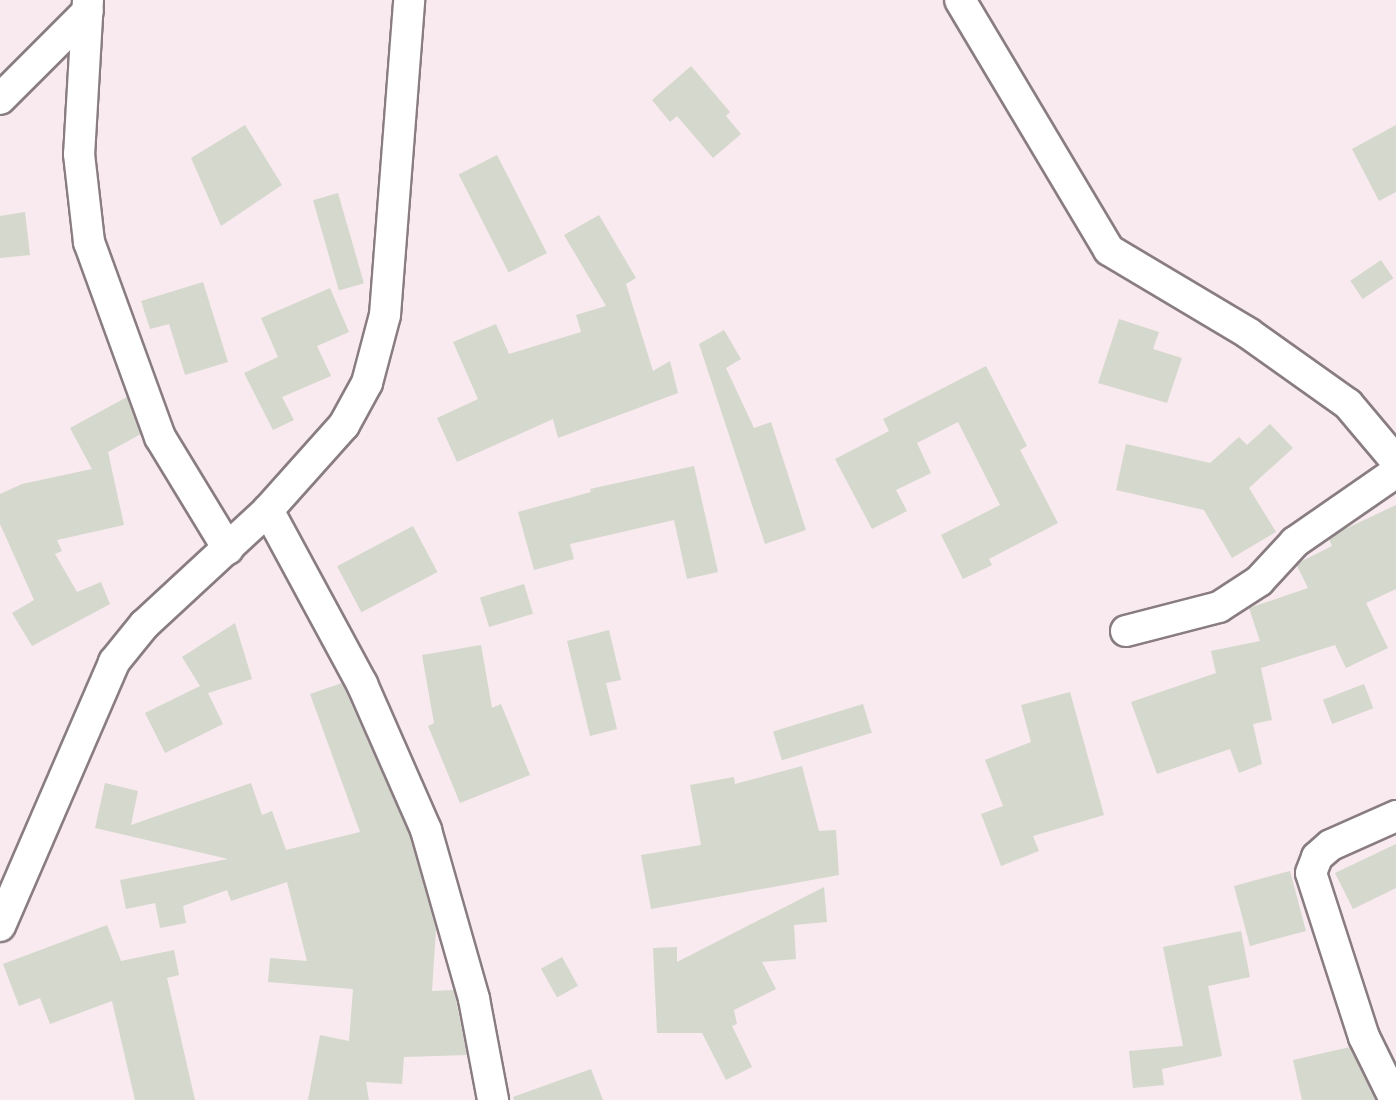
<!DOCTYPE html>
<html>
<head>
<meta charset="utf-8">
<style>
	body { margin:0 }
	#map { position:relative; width:1396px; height:1100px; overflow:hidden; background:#f8eaee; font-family:"Archivo Narrow",sans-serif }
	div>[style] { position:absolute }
	.building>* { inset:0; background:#d4d8cd; transform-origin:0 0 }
	.roads { filter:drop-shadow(2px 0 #897d81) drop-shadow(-2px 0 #897d81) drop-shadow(0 2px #897d81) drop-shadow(0 -2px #897d81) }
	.street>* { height:30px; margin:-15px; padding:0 15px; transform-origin:15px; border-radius:15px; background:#fff }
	span { translate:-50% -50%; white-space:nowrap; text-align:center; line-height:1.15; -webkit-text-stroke:4.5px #fff; paint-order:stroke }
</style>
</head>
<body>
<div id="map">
	<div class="building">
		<div style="clip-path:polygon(691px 66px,730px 112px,726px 116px,741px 134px,713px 158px,677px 116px,670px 122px,652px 100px)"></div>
		<div style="clip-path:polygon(245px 125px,282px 185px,221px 226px,191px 158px)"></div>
		<div style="clip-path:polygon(1396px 125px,1396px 192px,1379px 201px,1352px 149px)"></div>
		<div style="left:497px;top:155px;width:110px;height:43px;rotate:63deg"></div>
		<div style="left:338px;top:193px;width:94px;height:26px;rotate:74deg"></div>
		<div style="clip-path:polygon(25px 212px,30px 255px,0 258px,0 216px)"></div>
		<div style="clip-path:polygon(599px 215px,636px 278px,626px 284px,653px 371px,670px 361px,678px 393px,558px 438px,553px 419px,457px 462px,437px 418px,478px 399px,453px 342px,496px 324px,509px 354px,581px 332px,576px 315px,606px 306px,564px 235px)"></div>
		<div style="left:1381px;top:260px;width:22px;height:37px;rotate:56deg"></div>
		<div style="clip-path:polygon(203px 282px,228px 362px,185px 375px,169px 324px,150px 329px,141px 301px)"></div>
		<div style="clip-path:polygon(330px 288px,349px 332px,317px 346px,331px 376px,282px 397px,294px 420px,273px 430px,244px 373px,278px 357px,261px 318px)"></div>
		<div style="clip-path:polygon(1119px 319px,1159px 332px,1153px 349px,1182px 358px,1167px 403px,1098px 383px)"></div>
		<div style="clip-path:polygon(724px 330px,741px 359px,726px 368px,754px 428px,771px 422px,806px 530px,765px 544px,699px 344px)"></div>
		<div style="clip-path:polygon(986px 366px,1027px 446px,1020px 450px,1058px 523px,989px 559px,992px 565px,963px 579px,941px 535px,1000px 505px,958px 422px,917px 443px,931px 473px,896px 490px,907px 511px,872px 529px,835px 459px,889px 431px,883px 419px)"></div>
		<div style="clip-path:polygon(127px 397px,141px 434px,108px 452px,124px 525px,57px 540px,62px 551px,55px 554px,77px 592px,101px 582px,110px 604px,32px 646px,12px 613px,34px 600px,0 524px,0 494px,22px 484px,92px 469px,70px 428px)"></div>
		<div style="clip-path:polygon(1270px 424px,1293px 448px,1249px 488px,1276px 532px,1232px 558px,1204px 510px,1116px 490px,1126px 444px,1210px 463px,1239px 437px,1247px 445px)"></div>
		<div style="clip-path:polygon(694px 466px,718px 572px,687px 579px,674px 520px,570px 544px,574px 559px,534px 570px,518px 512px,591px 492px,590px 489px)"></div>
		<div style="clip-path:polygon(1396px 505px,1396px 589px,1366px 603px,1388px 648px,1346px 668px,1335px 645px,1261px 668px,1272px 720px,1253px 724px,1262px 764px,1239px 773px,1230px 749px,1157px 774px,1131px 702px,1216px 673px,1211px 651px,1260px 641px,1249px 608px,1308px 588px,1297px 566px,1300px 562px,1332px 546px,1329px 539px,1343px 530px)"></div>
		<div style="left:413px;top:526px;width:52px;height:86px;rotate:62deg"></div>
		<div style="left:524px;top:584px;width:31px;height:46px;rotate:73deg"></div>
		<div style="clip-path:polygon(235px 623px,252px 679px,208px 693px,223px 724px,165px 753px,145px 713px,200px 686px,182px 657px)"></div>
		<div style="clip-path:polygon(609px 630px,621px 680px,606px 683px,617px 729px,590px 736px,567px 641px)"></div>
		<div style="clip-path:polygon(481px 645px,492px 708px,501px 704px,530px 775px,460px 803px,428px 726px,434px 723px,422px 655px)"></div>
		<div style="clip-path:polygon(342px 683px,410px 836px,436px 929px,432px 991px,454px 990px,467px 1055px,404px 1057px,402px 1084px,366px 1082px,369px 1100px,308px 1100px,320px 1035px,349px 1041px,353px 989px,268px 982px,270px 958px,307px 961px,287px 882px,231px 901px,227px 890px,183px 906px,186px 923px,160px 928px,155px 903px,126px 909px,120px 880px,228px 859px,95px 828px,105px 783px,138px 791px,131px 825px,251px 783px,262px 815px,272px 811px,286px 850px,360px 832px,310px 694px)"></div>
		<div style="left:1364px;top:684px;width:26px;height:44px;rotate:69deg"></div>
		<div style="clip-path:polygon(1070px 692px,1104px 815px,1033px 836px,1039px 851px,1001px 866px,981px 814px,1003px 806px,985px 760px,1031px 742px,1021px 705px)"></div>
		<div style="left:863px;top:704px;width:30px;height:94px;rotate:73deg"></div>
		<div style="clip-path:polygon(802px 766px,819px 831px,836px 830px,839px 875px,651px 909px,641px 855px,701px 845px,690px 785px,734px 777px,735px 784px)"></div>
		<div style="clip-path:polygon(1396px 844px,1396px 888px,1353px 909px,1335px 873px)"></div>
		<div style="left:1290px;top:871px;width:62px;height:58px;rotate:75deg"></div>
		<div style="clip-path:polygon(824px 887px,827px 922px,794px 925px,796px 959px,762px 962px,776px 989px,734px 1010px,737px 1024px,732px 1026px,752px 1067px,726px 1080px,702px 1033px,657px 1033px,653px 948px,677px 947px,677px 962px)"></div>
		<div style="clip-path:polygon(107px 925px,121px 961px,174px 950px,179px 975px,167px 978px,195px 1100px,135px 1100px,112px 1001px,50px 1024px,40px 998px,19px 1006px,3px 964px)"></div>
		<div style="clip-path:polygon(1241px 931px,1250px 977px,1208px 986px,1222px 1056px,1162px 1069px,1164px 1085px,1133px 1088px,1129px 1051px,1183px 1046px,1163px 947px)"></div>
		<div style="left:562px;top:957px;width:33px;height:24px;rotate:61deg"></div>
		<div style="clip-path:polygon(1350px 1047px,1376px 1100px,1302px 1100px,1293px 1060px)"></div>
		<div style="clip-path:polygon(591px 1069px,603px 1100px,514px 1100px,513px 1097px)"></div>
	</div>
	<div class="roads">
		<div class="street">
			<div style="left:88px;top:0;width:154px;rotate:93.3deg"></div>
			<div style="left:79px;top:154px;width:89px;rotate:83.5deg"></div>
			<div style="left:89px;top:242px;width:208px;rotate:70deg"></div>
			<div style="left:160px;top:437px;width:131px;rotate:58.7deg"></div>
			<div style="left:960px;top:0;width:291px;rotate:59.2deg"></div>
			<div style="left:1109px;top:250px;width:162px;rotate:30.8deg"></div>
			<div style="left:1248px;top:333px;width:123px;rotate:35.4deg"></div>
			<div style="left:1348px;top:404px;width:75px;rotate:49.9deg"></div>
			<div style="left:0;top:99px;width:124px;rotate:-45deg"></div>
			<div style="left:268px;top:510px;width:198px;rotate:61.6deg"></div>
			<div style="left:362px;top:684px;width:159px;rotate:66.3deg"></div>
			<div style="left:426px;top:830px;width:176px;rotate:74.1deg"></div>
			<div style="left:474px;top:999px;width:103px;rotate:79.3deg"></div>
			<div style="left:1126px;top:631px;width:96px;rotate:-14.5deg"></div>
			<div style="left:1219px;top:607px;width:48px;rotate:-33deg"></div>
			<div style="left:1259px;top:581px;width:53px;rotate:-47.3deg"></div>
			<div style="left:1295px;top:542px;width:123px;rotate:-34.7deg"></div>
			<div style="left:0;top:926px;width:288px;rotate:-66.6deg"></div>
			<div style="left:114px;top:662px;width:48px;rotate:-51deg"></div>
			<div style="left:144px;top:625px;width:169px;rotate:-42.8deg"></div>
			<div style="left:268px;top:510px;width:114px;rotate:-48.2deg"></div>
			<div style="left:344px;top:425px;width:48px;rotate:-61.3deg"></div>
			<div style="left:367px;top:383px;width:70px;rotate:-75.2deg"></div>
			<div style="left:385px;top:315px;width:316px;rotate:-85.6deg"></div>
			<div style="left:1395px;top:1100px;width:70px;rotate:-116.2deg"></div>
			<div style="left:1364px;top:1037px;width:172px;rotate:-107.9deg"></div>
			<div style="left:1311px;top:873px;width:17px;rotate:-69deg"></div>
			<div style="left:1317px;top:857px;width:18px;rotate:-41deg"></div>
			<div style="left:1331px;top:845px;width:71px;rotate:-24deg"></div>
		</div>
	</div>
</div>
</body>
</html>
